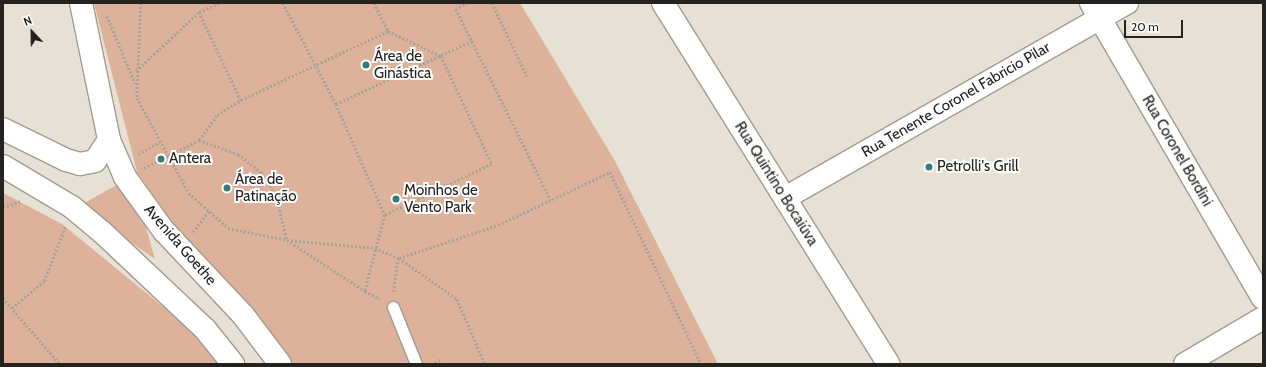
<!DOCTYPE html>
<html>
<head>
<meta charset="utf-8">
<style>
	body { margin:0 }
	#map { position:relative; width:1266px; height:367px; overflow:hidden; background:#e6e1d4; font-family:Cabin,sans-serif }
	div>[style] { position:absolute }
	.green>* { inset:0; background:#deb19b }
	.path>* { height:2.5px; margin-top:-1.25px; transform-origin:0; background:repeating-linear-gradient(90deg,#a7a399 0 2px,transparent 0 4px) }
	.roads { filter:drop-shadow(1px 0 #a09b8f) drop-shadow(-1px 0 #a09b8f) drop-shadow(0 1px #a09b8f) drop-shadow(0 -1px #a09b8f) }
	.service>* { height:11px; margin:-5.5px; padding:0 5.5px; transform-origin:5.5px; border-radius:5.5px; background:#fff }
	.minor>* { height:22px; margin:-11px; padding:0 11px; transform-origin:11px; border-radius:11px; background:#fff }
	.tertiary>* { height:22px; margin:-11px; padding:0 11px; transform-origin:11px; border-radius:11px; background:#fff }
	.secondary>* { height:22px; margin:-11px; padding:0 11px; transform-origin:11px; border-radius:11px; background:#fff }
	.dots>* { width:11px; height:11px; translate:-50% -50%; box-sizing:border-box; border:2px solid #fff; border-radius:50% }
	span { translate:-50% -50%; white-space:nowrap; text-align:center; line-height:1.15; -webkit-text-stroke:4px #fff; paint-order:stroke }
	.poi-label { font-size:15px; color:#24221e }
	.left { translate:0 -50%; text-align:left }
	.street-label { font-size:15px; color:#24221e }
	.frame { position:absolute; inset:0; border:4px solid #24221e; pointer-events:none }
	.north { position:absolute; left:12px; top:12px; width:40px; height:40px; -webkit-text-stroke:3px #fff; paint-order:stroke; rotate:338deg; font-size:11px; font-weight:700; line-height:16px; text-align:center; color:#24221e }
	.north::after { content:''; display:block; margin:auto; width:14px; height:18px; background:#24221e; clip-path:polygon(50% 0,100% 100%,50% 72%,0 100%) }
	.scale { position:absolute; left:1124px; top:20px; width:59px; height:18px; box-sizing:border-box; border:2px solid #24221e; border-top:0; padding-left:5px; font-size:12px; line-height:14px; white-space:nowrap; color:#24221e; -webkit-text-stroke:3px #fff; paint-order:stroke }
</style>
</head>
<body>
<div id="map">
	<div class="green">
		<div style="clip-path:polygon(94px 3px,520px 3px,615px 161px,718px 364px,292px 364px,247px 306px,176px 227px,137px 172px)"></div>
		<div style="clip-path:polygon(122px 182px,141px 210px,155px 259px,79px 206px)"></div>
		<div style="clip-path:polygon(3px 193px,62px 224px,195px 333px,219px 364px,3px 364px)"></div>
	</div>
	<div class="path">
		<div style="left:141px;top:3px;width:95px;rotate:92.4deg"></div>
		<div style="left:137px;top:98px;width:108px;rotate:61.3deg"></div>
		<div style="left:189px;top:193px;width:52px;rotate:41.9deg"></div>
		<div style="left:228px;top:228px;width:60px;rotate:11.5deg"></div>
		<div style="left:287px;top:240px;width:88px;rotate:5.2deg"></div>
		<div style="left:375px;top:248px;width:25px;rotate:23deg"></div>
		<div style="left:398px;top:258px;width:35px;rotate:97deg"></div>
		<div style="left:283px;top:3px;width:114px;rotate:62.3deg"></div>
		<div style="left:336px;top:104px;width:121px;rotate:66.2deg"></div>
		<div style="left:385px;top:215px;width:79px;rotate:104.7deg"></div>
		<div style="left:365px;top:291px;width:17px;rotate:28deg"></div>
		<div style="left:374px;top:3px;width:31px;rotate:63deg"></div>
		<div style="left:388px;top:31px;width:59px;rotate:25.3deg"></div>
		<div style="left:441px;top:56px;width:119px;rotate:64.7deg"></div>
		<div style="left:492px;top:164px;width:119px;rotate:154.5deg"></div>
		<div style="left:468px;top:3px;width:13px;rotate:153deg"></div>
		<div style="left:456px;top:9px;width:213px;rotate:63.6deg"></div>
		<div style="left:492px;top:3px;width:81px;rotate:64.4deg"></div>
		<div style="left:199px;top:12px;width:98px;rotate:64.5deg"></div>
		<div style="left:107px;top:16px;width:73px;rotate:67.3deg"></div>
		<div style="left:136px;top:71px;width:86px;rotate:-43.1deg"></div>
		<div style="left:199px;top:12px;width:22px;rotate:-24deg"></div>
		<div style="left:336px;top:104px;width:150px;rotate:-24.9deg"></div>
		<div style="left:199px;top:140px;width:31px;rotate:-54deg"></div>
		<div style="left:217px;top:115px;width:28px;rotate:-32deg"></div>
		<div style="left:241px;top:100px;width:162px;rotate:-25.1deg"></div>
		<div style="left:138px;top:154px;width:25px;rotate:-29deg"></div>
		<div style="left:144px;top:168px;width:62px;rotate:-27deg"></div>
		<div style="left:199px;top:140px;width:41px;rotate:19.7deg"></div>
		<div style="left:238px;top:154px;width:29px;rotate:38deg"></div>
		<div style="left:261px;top:172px;width:27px;rotate:56deg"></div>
		<div style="left:276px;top:194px;width:47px;rotate:76.6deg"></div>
		<div style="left:287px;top:240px;width:93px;rotate:33.2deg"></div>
		<div style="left:3px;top:207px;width:19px;rotate:-18deg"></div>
		<div style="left:193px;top:232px;width:26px;rotate:-53deg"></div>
		<div style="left:399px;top:258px;width:104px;rotate:-18.4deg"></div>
		<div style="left:498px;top:225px;width:124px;rotate:-25.3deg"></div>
		<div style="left:610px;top:172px;width:212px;rotate:64.6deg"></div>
		<div style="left:399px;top:258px;width:71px;rotate:35.3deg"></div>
		<div style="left:457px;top:299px;width:71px;rotate:66.7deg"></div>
		<div style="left:3px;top:298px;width:87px;rotate:49.2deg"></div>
		<div style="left:12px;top:308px;width:42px;rotate:-40.2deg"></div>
		<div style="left:44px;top:281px;width:58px;rotate:-68.7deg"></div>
		<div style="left:431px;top:364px;width:10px;rotate:-24deg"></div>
	</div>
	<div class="roads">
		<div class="service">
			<div style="left:393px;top:307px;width:61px;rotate:68deg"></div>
		</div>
		<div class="minor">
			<div style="left:1091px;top:3px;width:341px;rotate:59.8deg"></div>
			<div style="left:785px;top:198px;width:394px;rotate:-29.7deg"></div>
			<div style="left:1185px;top:364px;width:91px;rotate:-30.5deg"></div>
		</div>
		<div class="tertiary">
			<div style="left:663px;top:3px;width:426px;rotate:58deg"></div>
		</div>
		<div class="secondary">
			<div style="left:81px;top:3px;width:140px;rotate:78.4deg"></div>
			<div style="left:109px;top:140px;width:40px;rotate:66.6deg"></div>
			<div style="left:125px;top:177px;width:67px;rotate:54.2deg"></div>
			<div style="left:164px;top:231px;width:115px;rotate:46.8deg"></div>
			<div style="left:243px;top:315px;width:61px;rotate:52.9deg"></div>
			<div style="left:3px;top:129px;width:70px;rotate:26.2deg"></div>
			<div style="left:66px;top:160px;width:15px;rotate:16deg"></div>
			<div style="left:80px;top:164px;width:15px;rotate:-11deg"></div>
			<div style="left:95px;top:161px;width:25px;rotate:-56deg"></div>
			<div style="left:3px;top:166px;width:80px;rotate:30.7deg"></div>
			<div style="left:72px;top:207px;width:39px;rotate:40deg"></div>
			<div style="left:102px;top:232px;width:141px;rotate:43.3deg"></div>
			<div style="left:205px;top:329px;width:45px;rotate:51.3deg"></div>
		</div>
	</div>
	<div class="dots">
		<div style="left:366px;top:65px;background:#347c78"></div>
		<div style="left:161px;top:159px;background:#347c78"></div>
		<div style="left:929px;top:167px;background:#347c78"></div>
		<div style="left:227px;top:188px;background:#347c78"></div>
		<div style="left:396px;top:199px;background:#347c78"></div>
	</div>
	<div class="poi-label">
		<span class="left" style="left:374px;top:65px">Área de<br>Ginástica</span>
		<span class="left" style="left:169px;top:159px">Antera</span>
		<span class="left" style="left:937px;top:167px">Petrolli's Grill</span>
		<span class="left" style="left:235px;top:188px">Área de<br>Patinação</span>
		<span class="left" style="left:404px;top:199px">Moinhos de<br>Vento Park</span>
	</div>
	<div class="street-label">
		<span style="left:956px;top:100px;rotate:-30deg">Rua Tenente Coronel Fabricio Pilar</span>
		<span style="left:1177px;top:151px;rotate:60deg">Rua Coronel Bordini</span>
		<span style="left:776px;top:184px;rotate:58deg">Rua Quintino Bocaiúva</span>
		<span style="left:180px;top:245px;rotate:49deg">Avenida Goethe</span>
	</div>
	<div class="frame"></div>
	<div class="north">N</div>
	<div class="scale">20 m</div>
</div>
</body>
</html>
